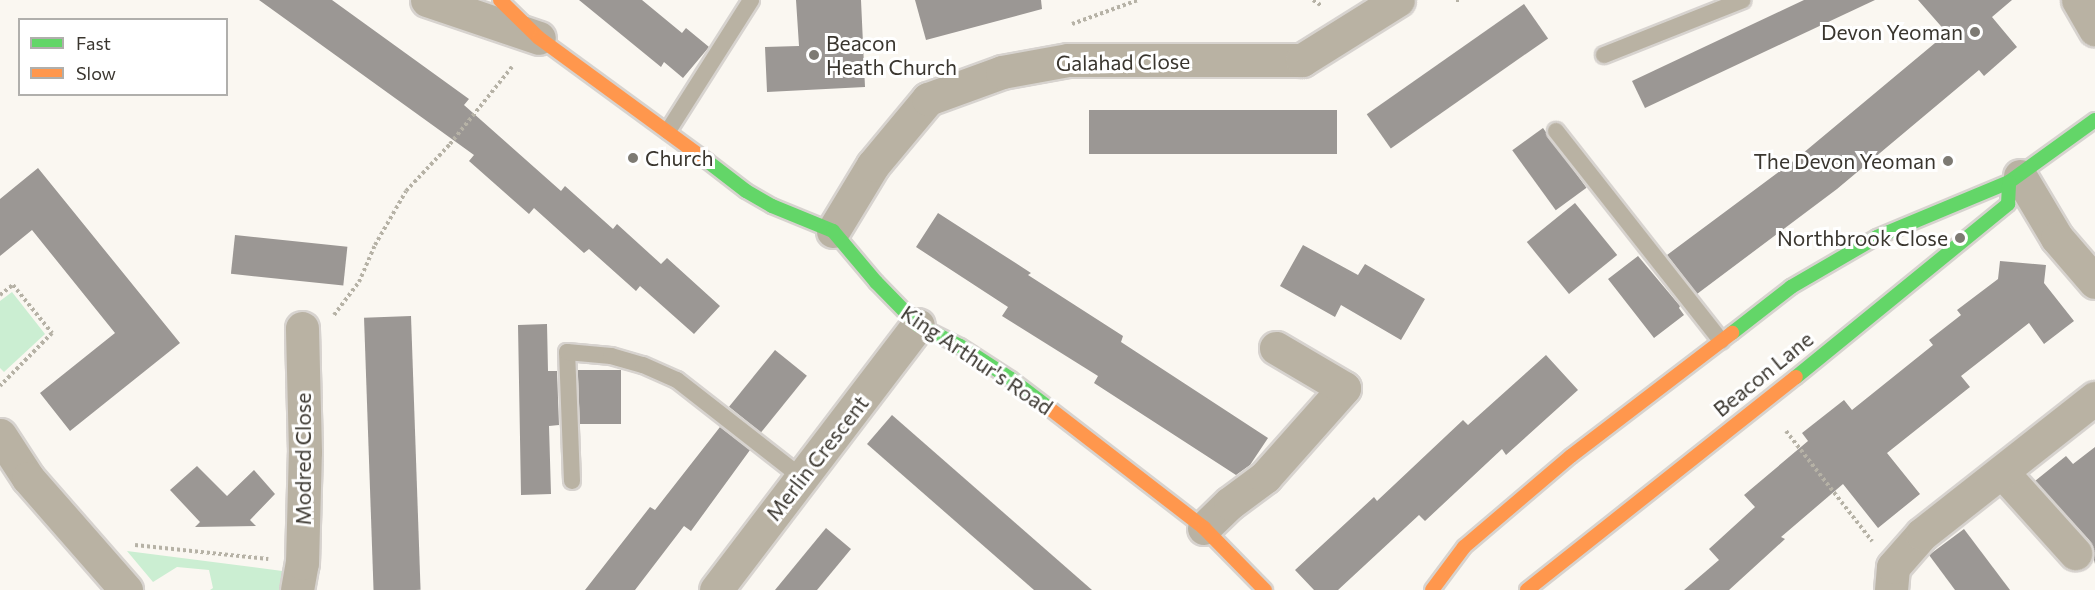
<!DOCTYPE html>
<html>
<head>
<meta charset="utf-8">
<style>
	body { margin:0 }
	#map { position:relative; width:2095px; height:590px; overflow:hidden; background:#faf7f1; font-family:Commissioner,sans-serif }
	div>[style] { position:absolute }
	.green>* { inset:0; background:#cbeed2 }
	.building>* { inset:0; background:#9b9794; transform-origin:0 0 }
	.path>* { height:4px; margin-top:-2px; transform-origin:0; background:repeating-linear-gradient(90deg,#b6b2a6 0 3px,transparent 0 6px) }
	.roads { filter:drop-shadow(2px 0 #d7d3cf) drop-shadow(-2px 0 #d7d3cf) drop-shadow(0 2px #d7d3cf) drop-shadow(0 -2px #d7d3cf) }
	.lane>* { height:16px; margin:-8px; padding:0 8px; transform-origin:8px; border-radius:8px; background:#b9b2a3 }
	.street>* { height:33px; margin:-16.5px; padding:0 16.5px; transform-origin:16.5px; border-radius:16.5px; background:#b9b2a3 }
	.fast>* { height:14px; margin:-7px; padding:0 7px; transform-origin:7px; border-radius:7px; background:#63d668 }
	.slow>* { height:14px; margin:-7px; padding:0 7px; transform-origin:7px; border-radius:7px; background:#ff974d }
	.dots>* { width:16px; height:16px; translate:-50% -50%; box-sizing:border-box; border:3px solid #fff; border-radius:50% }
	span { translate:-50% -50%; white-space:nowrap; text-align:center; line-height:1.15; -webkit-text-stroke:6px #fff; paint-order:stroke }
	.poi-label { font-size:21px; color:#3a362f }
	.right { translate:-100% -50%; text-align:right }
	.left { translate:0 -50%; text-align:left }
	.street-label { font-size:21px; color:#3a362f }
	.legend { position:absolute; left:18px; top:18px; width:210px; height:78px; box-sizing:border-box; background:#fff; border:2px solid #b0afac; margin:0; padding:8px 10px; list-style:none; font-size:18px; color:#3a362f }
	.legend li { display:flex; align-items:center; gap:12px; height:30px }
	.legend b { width:30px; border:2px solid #b0afac }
</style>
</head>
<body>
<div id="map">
	<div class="green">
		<div style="clip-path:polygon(12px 292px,45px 334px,4px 372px,0 368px,0 301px)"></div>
		<div style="clip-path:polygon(127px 551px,290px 572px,282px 590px,210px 590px,213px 588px,209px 570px,177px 567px,153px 582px)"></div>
	</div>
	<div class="building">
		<div style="clip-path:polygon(259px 0,332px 0,469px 99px,464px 105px,561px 191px,565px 186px,613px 229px,617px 224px,661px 264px,667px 258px,720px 306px,694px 334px,640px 286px,636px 291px,589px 249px,584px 253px,534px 208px,529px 214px,469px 161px,474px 155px)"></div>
		<div style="clip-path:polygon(579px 0,642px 0,682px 33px,686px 28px,709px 47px,683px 78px,664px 62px,661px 67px)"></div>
		<div style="clip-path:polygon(796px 0,861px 0,865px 87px,767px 92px,765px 47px,799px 46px)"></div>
		<div style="clip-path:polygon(915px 0,1041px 0,1042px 9px,926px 40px)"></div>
		<div style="clip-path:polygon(1804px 0,1875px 0,1645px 108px,1632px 81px)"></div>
		<div style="clip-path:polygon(1918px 0,2012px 0,1992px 17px,2017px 47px,1984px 76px,1979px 70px,1837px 189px,1697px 294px,1667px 255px,1796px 159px,1947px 33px)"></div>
		<div style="left:1524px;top:4px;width:42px;height:192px;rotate:55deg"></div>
		<div style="left:1089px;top:110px;width:248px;height:44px"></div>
		<div style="left:1543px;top:128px;width:74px;height:38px;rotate:54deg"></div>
		<div style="clip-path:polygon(38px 168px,180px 343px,70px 431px,40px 393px,115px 333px,32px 230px,0 256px,0 199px)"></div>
		<div style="left:1575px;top:203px;width:67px;height:62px;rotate:51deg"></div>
		<div style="clip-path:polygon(938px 213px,1031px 273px,1028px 275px,1123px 336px,1121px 342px,1268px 438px,1250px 465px,1236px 475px,1094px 383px,1098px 376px,1002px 316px,1008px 307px,916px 247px)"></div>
		<div style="left:235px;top:235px;width:113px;height:39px;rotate:6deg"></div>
		<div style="clip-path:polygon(1303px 245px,1358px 275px,1365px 264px,1425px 299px,1401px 340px,1341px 305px,1335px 317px,1280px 286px)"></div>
		<div style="clip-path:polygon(1638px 256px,1680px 306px,1679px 308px,1684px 315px,1654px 338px,1608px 279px)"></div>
		<div style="clip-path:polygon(2000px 261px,2046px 265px,2044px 283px,2074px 321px,2044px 344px,2029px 323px,1961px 376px,1970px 387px,1887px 453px,1920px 494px,1878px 528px,1843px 484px,1781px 537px,1785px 539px,1729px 590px,1684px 590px,1719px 560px,1709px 549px,1755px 507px,1744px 495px,1808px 441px,1802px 433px,1844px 400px,1852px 410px,1933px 345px,1929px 340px,1961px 315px,1957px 310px,1998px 279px)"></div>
		<div style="left:411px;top:316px;width:274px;height:47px;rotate:88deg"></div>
		<div style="clip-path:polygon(547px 324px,548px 371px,557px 371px,559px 425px,549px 426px,551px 494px,521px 495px,518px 325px)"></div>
		<div style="left:775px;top:350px;width:41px;height:73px;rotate:39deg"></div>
		<div style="clip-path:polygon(1546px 355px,1578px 390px,1506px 455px,1502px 449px,1425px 521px,1419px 515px,1338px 590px,1314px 590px,1295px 570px,1374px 497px,1377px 501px,1463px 420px,1468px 425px)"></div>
		<div style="left:621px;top:370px;width:54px;height:43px;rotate:90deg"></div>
		<div style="clip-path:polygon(892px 415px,1092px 590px,1034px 590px,867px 444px)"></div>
		<div style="clip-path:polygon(720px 427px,750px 450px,691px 531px,684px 526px,635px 590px,585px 590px,650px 507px,655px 510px)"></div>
		<div style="clip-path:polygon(2095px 447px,2095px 564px,2089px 540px,2035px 481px,2066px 456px,2073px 464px)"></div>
		<div style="clip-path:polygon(197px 466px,227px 496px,254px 470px,275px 494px,250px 520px,256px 526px,195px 527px,200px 522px,170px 490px)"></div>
		<div style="clip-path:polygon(826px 528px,851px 549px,817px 590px,775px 590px)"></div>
		<div style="clip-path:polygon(1964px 529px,2010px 590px,1955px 590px,1929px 555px)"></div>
	</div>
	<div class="path">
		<div style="left:1313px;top:0;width:11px;rotate:34deg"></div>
		<div style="left:1456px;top:0;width:4px"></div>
		<div style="left:1072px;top:24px;width:70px;rotate:-20deg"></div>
		<div style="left:0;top:295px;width:16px;rotate:-38deg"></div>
		<div style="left:13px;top:285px;width:62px;rotate:50.9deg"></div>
		<div style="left:52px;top:333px;width:74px;rotate:134.5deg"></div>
		<div style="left:334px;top:315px;width:41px;rotate:-52.9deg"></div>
		<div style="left:359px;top:282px;width:40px;rotate:-66.6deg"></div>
		<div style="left:375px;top:245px;width:62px;rotate:-60.1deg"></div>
		<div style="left:406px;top:191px;width:64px;rotate:-46.9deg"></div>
		<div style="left:450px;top:144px;width:99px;rotate:-51.2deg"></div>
		<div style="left:1786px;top:431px;width:140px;rotate:52deg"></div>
		<div style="left:135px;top:545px;width:134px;rotate:6deg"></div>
	</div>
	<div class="roads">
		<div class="lane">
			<div style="left:1604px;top:55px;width:149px;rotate:-21.6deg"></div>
			<div style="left:668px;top:131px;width:155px;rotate:-57.6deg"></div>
			<div style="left:1556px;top:131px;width:267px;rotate:51.8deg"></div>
			<div style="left:572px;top:481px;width:129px;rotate:-92.2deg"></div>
			<div style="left:567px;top:352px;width:44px;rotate:5.2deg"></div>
			<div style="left:611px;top:356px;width:33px;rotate:16deg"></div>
			<div style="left:643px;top:365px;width:37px;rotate:24deg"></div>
			<div style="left:677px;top:380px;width:157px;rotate:38deg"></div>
		</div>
		<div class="street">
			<div style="left:427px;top:0;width:118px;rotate:18.7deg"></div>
			<div style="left:2078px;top:0;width:34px;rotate:60deg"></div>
			<div style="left:2020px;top:176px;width:72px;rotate:59.2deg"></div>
			<div style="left:2057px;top:238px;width:58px;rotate:49.2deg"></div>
			<div style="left:833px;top:231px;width:77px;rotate:-58.8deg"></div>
			<div style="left:873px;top:165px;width:86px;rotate:-50.2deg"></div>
			<div style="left:928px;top:99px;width:79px;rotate:-20deg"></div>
			<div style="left:1002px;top:72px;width:67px;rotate:-10.3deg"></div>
			<div style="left:1068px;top:60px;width:234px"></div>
			<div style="left:1302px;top:60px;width:113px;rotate:-32deg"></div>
			<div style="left:0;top:435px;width:51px;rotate:56.9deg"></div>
			<div style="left:28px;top:478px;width:149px;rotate:48.8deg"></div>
			<div style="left:2003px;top:473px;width:108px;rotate:48deg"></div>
			<div style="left:1204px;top:528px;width:36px;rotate:-44deg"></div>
			<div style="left:1230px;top:503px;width:44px;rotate:-36.6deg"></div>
			<div style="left:1265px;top:477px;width:119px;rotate:-48.4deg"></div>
			<div style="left:1344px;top:388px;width:79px;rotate:-149.5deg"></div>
			<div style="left:297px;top:590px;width:27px;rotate:-80deg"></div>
			<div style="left:302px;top:563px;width:111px;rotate:-88.5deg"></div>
			<div style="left:305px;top:452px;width:124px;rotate:-91.4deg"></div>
			<div style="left:716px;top:590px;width:333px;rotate:-52.7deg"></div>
			<div style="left:1891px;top:590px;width:23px;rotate:-85deg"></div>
			<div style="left:1893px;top:567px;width:44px;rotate:-48.7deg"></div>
			<div style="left:1922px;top:534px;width:220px;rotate:-38.2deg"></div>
		</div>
		<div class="fast">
			<div style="left:707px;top:161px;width:49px;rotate:37.6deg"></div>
			<div style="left:746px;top:191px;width:30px;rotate:30deg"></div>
			<div style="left:772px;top:206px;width:66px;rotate:22.3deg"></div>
			<div style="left:833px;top:231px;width:67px;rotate:49.9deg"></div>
			<div style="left:876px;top:282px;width:60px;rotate:45.7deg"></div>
			<div style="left:918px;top:325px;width:47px;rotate:26.6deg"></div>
			<div style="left:960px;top:346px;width:61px;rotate:32.9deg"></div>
			<div style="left:1011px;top:379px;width:48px;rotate:37.3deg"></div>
			<div style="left:1732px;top:333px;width:75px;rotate:-37.9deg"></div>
			<div style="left:1791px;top:287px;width:99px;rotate:-30.2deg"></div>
			<div style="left:1877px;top:237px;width:143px;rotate:-22.6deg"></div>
			<div style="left:2009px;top:182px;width:106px;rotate:-35.8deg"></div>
			<div style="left:1796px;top:377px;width:274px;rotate:-39.2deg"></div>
			<div style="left:2008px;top:204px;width:22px;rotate:-87deg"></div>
		</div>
		<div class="slow">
			<div style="left:500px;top:0;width:54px;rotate:44.3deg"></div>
			<div style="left:539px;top:38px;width:208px;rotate:36.2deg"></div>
			<div style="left:1049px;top:408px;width:196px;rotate:37.7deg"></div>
			<div style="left:1204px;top:528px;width:87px;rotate:45.5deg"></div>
			<div style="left:1432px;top:590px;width:54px;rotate:-53.3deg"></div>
			<div style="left:1464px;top:547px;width:140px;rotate:-40.4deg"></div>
			<div style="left:1571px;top:456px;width:203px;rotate:-37.4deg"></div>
			<div style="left:1527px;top:590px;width:343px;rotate:-38.4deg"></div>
		</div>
	</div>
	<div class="dots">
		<div style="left:1975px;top:32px;background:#7d7a73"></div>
		<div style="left:814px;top:55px;background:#7d7a73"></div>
		<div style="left:633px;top:158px;background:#7d7a73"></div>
		<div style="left:1948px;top:161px;background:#7d7a73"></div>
		<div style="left:1960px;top:238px;background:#7d7a73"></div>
	</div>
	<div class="poi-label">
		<span class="right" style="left:1963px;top:32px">Devon Yeoman</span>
		<span class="left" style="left:826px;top:55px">Beacon<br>Heath Church</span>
		<span class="left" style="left:645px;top:158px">Church</span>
		<span class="right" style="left:1936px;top:161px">The Devon Yeoman</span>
		<span class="right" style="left:1948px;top:238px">Northbrook Close</span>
	</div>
	<div class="street-label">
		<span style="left:1123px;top:62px;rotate:-1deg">Galahad Close</span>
		<span style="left:977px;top:360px;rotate:34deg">King Arthur's Road</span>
		<span style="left:1763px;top:374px;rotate:-39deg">Beacon Lane</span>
		<span style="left:817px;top:458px;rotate:-52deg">Merlin Crescent</span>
		<span style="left:303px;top:459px;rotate:-90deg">Modred Close</span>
	</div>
	<ul class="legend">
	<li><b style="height:8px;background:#63d668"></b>Fast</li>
	<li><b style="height:8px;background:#ff974d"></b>Slow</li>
	</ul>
</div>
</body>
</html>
